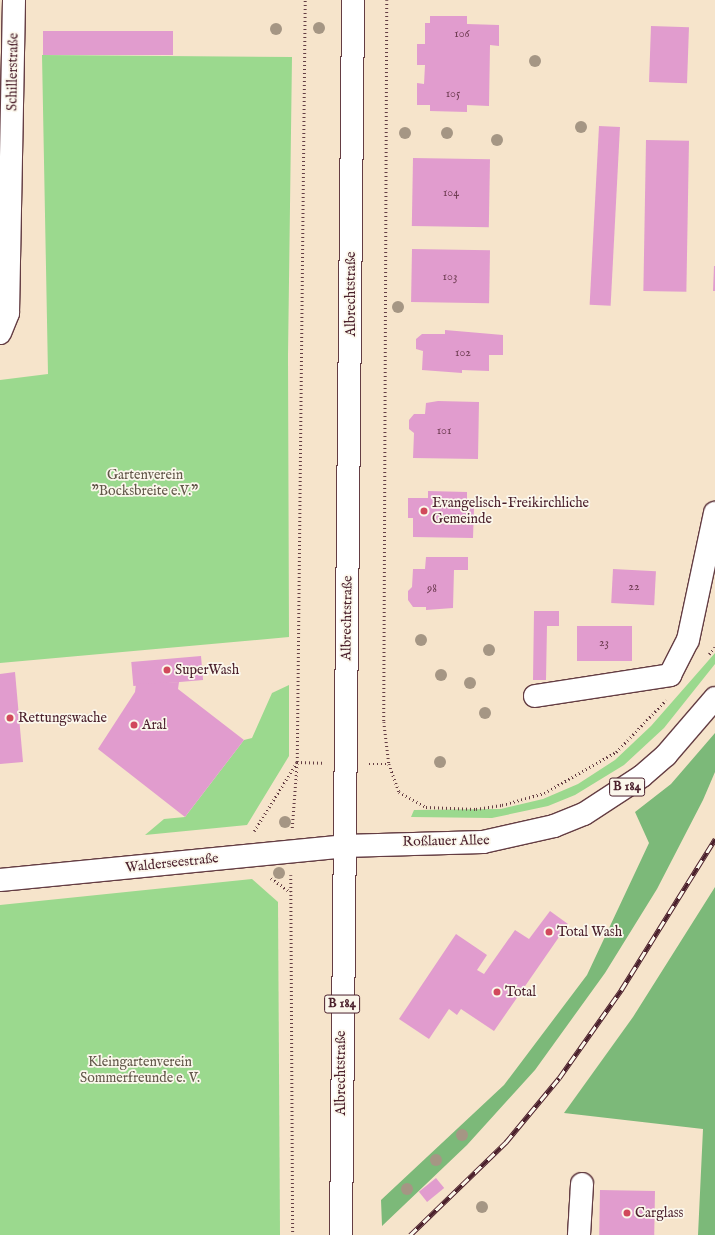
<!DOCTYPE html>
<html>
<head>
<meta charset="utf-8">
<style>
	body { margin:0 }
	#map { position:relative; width:715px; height:1235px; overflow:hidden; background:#f6e4cb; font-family:"IM FELL English",serif }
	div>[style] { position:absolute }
	.green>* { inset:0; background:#9bd98e }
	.forest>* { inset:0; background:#7cb979 }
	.building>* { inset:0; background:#e19cce; transform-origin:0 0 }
	.path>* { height:2.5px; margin-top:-1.25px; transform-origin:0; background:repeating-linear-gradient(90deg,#643d43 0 1px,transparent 0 4px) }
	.roads { filter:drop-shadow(1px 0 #643d43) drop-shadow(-1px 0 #643d43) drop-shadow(0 1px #643d43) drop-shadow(0 -1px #643d43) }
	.minor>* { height:22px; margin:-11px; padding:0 11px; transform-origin:11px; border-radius:11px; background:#fff }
	.major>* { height:22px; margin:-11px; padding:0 11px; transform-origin:11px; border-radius:11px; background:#fff }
	.rail>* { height:4.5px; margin-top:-2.25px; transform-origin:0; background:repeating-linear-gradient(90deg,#fbf7ec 0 9px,#4a1f2b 0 18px); box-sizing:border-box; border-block:1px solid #4a1f2b }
	.trees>* { width:12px; height:12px; margin:-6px; border-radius:50%; background:#a59684 }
	.dots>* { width:11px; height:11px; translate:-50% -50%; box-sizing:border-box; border:2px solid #fbf7ec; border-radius:50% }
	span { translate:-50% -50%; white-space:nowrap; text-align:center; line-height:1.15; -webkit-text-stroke:3.5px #fbf7ec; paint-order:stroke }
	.number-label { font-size:12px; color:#703e54 }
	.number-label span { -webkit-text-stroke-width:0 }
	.shield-label span { padding:1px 3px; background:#fbf7ec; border:1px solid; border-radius:3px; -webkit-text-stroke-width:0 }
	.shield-label { font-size:13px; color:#4a1f2b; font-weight:700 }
	.street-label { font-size:14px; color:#4a1f2b }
	.park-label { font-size:14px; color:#625749 }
	.poi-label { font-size:14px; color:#4a1f2b }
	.left { translate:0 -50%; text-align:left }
</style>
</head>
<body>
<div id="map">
	<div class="green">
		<div style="clip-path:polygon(42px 55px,292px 57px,288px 356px,289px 637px,0 663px,0 380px,48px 374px)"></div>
		<div style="clip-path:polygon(715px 653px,715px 664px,664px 728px,624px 765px,575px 795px,548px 806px,492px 818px,411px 817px,414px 810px,501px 809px,543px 799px,578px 784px,615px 760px,651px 726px)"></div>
		<div style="clip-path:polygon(289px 685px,289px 756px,247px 825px,145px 835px,164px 819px,185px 817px,244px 740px,252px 738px,272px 693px)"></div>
		<div style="clip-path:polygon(252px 879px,278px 902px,280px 1235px,0 1235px,0 905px)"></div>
	</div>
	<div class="forest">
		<div style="clip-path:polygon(715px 733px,715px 772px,703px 800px,657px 889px,605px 973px,535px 1070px,467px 1145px,382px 1226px,381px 1200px,504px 1085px,587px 975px,649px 843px,635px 812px,671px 784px)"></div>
		<div style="clip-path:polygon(715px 887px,715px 1235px,698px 1235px,703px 1129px,564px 1113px,633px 1017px)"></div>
	</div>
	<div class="building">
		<div style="clip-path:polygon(430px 16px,467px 16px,467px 24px,499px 25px,499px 46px,490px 45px,489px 106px,467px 105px,467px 112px,430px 111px,430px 105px,417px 105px,417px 83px,424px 84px,425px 65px,417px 65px,417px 44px,425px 44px,425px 23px,430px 23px)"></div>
		<div style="left:651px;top:26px;width:38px;height:56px;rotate:2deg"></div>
		<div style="left:43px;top:31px;width:130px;height:24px"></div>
		<div style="left:599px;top:126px;width:21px;height:179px;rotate:3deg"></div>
		<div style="left:646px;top:140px;width:43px;height:151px;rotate:1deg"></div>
		<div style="left:413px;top:158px;width:77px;height:68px;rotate:1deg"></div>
		<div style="left:412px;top:249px;width:78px;height:53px;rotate:1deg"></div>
		<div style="clip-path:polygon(714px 266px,715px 266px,715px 291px,713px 291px)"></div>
		<div style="clip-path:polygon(445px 330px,503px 335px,503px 355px,489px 355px,489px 371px,462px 370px,462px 373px,422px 370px,423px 351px,416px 349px,416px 339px,422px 334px,445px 334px)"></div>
		<div style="clip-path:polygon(438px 401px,479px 402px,478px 459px,413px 458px,414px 433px,409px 429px,409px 420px,414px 414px,425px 414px,426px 403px)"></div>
		<div style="clip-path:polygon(428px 491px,467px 492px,467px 508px,474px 508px,473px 538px,413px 537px,413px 518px,408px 518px,408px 498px,428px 498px)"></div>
		<div style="clip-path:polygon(426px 557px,468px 557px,468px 570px,454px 570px,453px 608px,426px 610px,426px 607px,413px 607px,408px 600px,408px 591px,412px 587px,413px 569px,425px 569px)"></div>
		<div style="left:613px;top:569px;width:43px;height:34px;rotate:3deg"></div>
		<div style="clip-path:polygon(534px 611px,559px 611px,559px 626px,547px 626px,546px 680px,533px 680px)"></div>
		<div style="left:577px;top:626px;width:55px;height:35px"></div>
		<div style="left:201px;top:656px;width:24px;height:70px;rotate:85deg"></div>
		<div style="clip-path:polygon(15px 672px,23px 762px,0 764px,0 674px)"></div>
		<div style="clip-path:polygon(179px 682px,178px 689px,244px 740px,185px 817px,98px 749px,135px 692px,136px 684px)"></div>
		<div style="clip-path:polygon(550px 911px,568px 924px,494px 1031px,461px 1009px,457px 1015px,449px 1009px,429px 1039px,399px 1019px,456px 934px,487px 955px,477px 970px,484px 974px,515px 930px,529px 939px)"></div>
		<div style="left:436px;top:1178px;width:13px;height:22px;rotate:51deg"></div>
		<div style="left:600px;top:1190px;width:55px;height:45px;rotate:1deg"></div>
	</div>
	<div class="path">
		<div style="left:387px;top:0;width:722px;rotate:90.24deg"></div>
		<div style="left:384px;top:722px;width:42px;rotate:83.2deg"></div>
		<div style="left:709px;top:654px;width:9px;rotate:-49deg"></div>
		<div style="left:369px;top:764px;width:20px"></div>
		<div style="left:389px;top:764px;width:30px;rotate:70deg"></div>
		<div style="left:399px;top:792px;width:31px;rotate:29deg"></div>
		<div style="left:426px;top:807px;width:50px;rotate:2.3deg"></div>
		<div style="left:476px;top:809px;width:26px;rotate:-9deg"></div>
		<div style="left:502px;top:805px;width:44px;rotate:-15.9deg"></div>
		<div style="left:544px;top:793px;width:83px;rotate:-29.7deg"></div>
		<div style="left:616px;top:752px;width:72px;rotate:-46.1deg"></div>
		<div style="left:292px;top:828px;width:66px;rotate:-85.7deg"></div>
		<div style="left:297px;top:762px;width:25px;rotate:2deg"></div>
		<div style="left:254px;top:831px;width:81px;rotate:-58.1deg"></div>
		<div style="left:297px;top:762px;width:762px;rotate:-89.4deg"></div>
		<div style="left:291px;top:875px;width:360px;rotate:89.7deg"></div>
		<div style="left:271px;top:878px;width:24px;rotate:36deg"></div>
	</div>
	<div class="roads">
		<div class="minor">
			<div style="left:0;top:333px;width:22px;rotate:-68deg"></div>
			<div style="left:8px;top:313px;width:313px;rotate:-88.9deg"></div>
			<div style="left:535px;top:696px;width:137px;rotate:-8.8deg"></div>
			<div style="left:670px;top:675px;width:39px;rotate:-63deg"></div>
			<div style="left:688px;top:640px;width:130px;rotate:-78deg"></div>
			<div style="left:0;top:880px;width:346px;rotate:-5.6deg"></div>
			<div style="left:579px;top:1235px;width:51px;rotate:-86.6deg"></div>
		</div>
		<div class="major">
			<div style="left:344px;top:846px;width:139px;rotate:-1.6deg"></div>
			<div style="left:483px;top:842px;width:73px;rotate:-12.7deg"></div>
			<div style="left:554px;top:826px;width:32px;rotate:-22deg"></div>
			<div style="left:584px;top:814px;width:69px;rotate:-33.2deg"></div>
			<div style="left:642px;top:776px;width:32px;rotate:-41deg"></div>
			<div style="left:666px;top:755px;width:75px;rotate:-49.3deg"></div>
			<div style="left:341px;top:1235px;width:1235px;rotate:-89.44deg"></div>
		</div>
	</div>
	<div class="rail">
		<div style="left:410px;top:1235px;width:134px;rotate:-44.1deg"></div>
		<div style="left:506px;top:1142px;width:83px;rotate:-50.4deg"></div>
		<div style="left:559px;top:1078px;width:108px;rotate:-54.8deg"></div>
		<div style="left:621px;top:990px;width:178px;rotate:-58.1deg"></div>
	</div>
	<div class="trees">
		<div style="left:319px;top:28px"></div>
		<div style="left:276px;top:29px"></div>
		<div style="left:535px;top:61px"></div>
		<div style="left:581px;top:127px"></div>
		<div style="left:405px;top:133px"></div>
		<div style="left:447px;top:133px"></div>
		<div style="left:497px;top:140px"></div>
		<div style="left:398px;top:307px"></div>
		<div style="left:421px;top:640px"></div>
		<div style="left:489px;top:650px"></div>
		<div style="left:441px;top:675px"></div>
		<div style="left:470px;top:683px"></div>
		<div style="left:485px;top:713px"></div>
		<div style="left:440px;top:762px"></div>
		<div style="left:285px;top:822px"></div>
		<div style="left:279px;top:873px"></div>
		<div style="left:462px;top:1135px"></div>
		<div style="left:436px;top:1160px"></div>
		<div style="left:407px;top:1189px"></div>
		<div style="left:482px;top:1207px"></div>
	</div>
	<div class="dots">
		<div style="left:424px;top:511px;background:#d1495b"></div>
		<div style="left:167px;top:670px;background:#d1495b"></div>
		<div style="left:10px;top:718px;background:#d1495b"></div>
		<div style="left:134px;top:725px;background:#d1495b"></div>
		<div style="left:549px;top:932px;background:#d1495b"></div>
		<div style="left:497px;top:992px;background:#d1495b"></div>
		<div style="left:627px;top:1213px;background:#d1495b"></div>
	</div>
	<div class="number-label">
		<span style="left:462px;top:34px">106</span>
		<span style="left:453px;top:94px">105</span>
		<span style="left:451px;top:193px">104</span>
		<span style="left:450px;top:277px">103</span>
		<span style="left:463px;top:353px">102</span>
		<span style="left:444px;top:431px">101</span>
		<span style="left:634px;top:587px">22</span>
		<span style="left:432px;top:589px">98</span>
		<span style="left:604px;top:643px">23</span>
	</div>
	<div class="shield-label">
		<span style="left:627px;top:787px">B 184</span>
		<span style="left:342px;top:1004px">B 184</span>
	</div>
	<div class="street-label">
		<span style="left:13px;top:72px;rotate:-89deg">Schillerstraße</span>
		<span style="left:351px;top:294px;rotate:-90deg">Albrechtstraße</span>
		<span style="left:347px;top:618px;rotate:-89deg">Albrechtstraße</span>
		<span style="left:446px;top:841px;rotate:-1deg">Roßlauer Allee</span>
		<span style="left:172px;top:863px;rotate:-6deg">Walderseestraße</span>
		<span style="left:341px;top:1073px;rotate:-90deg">Albrechtstraße</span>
	</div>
	<div class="park-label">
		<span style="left:145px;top:483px">Gartenverein<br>"Bocksbreite e.V."</span>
		<span style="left:140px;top:1070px">Kleingartenverein<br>Sommerfreunde e. V.</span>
	</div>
	<div class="poi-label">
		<span class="left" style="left:432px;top:511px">Evangelisch-Freikirchliche<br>Gemeinde</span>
		<span class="left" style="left:175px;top:670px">SuperWash</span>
		<span class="left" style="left:18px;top:718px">Rettungswache</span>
		<span class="left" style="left:142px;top:725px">Aral</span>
		<span class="left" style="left:557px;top:932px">Total Wash</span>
		<span class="left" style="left:505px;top:992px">Total</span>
		<span class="left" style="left:635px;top:1213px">Carglass</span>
	</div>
</div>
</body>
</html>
